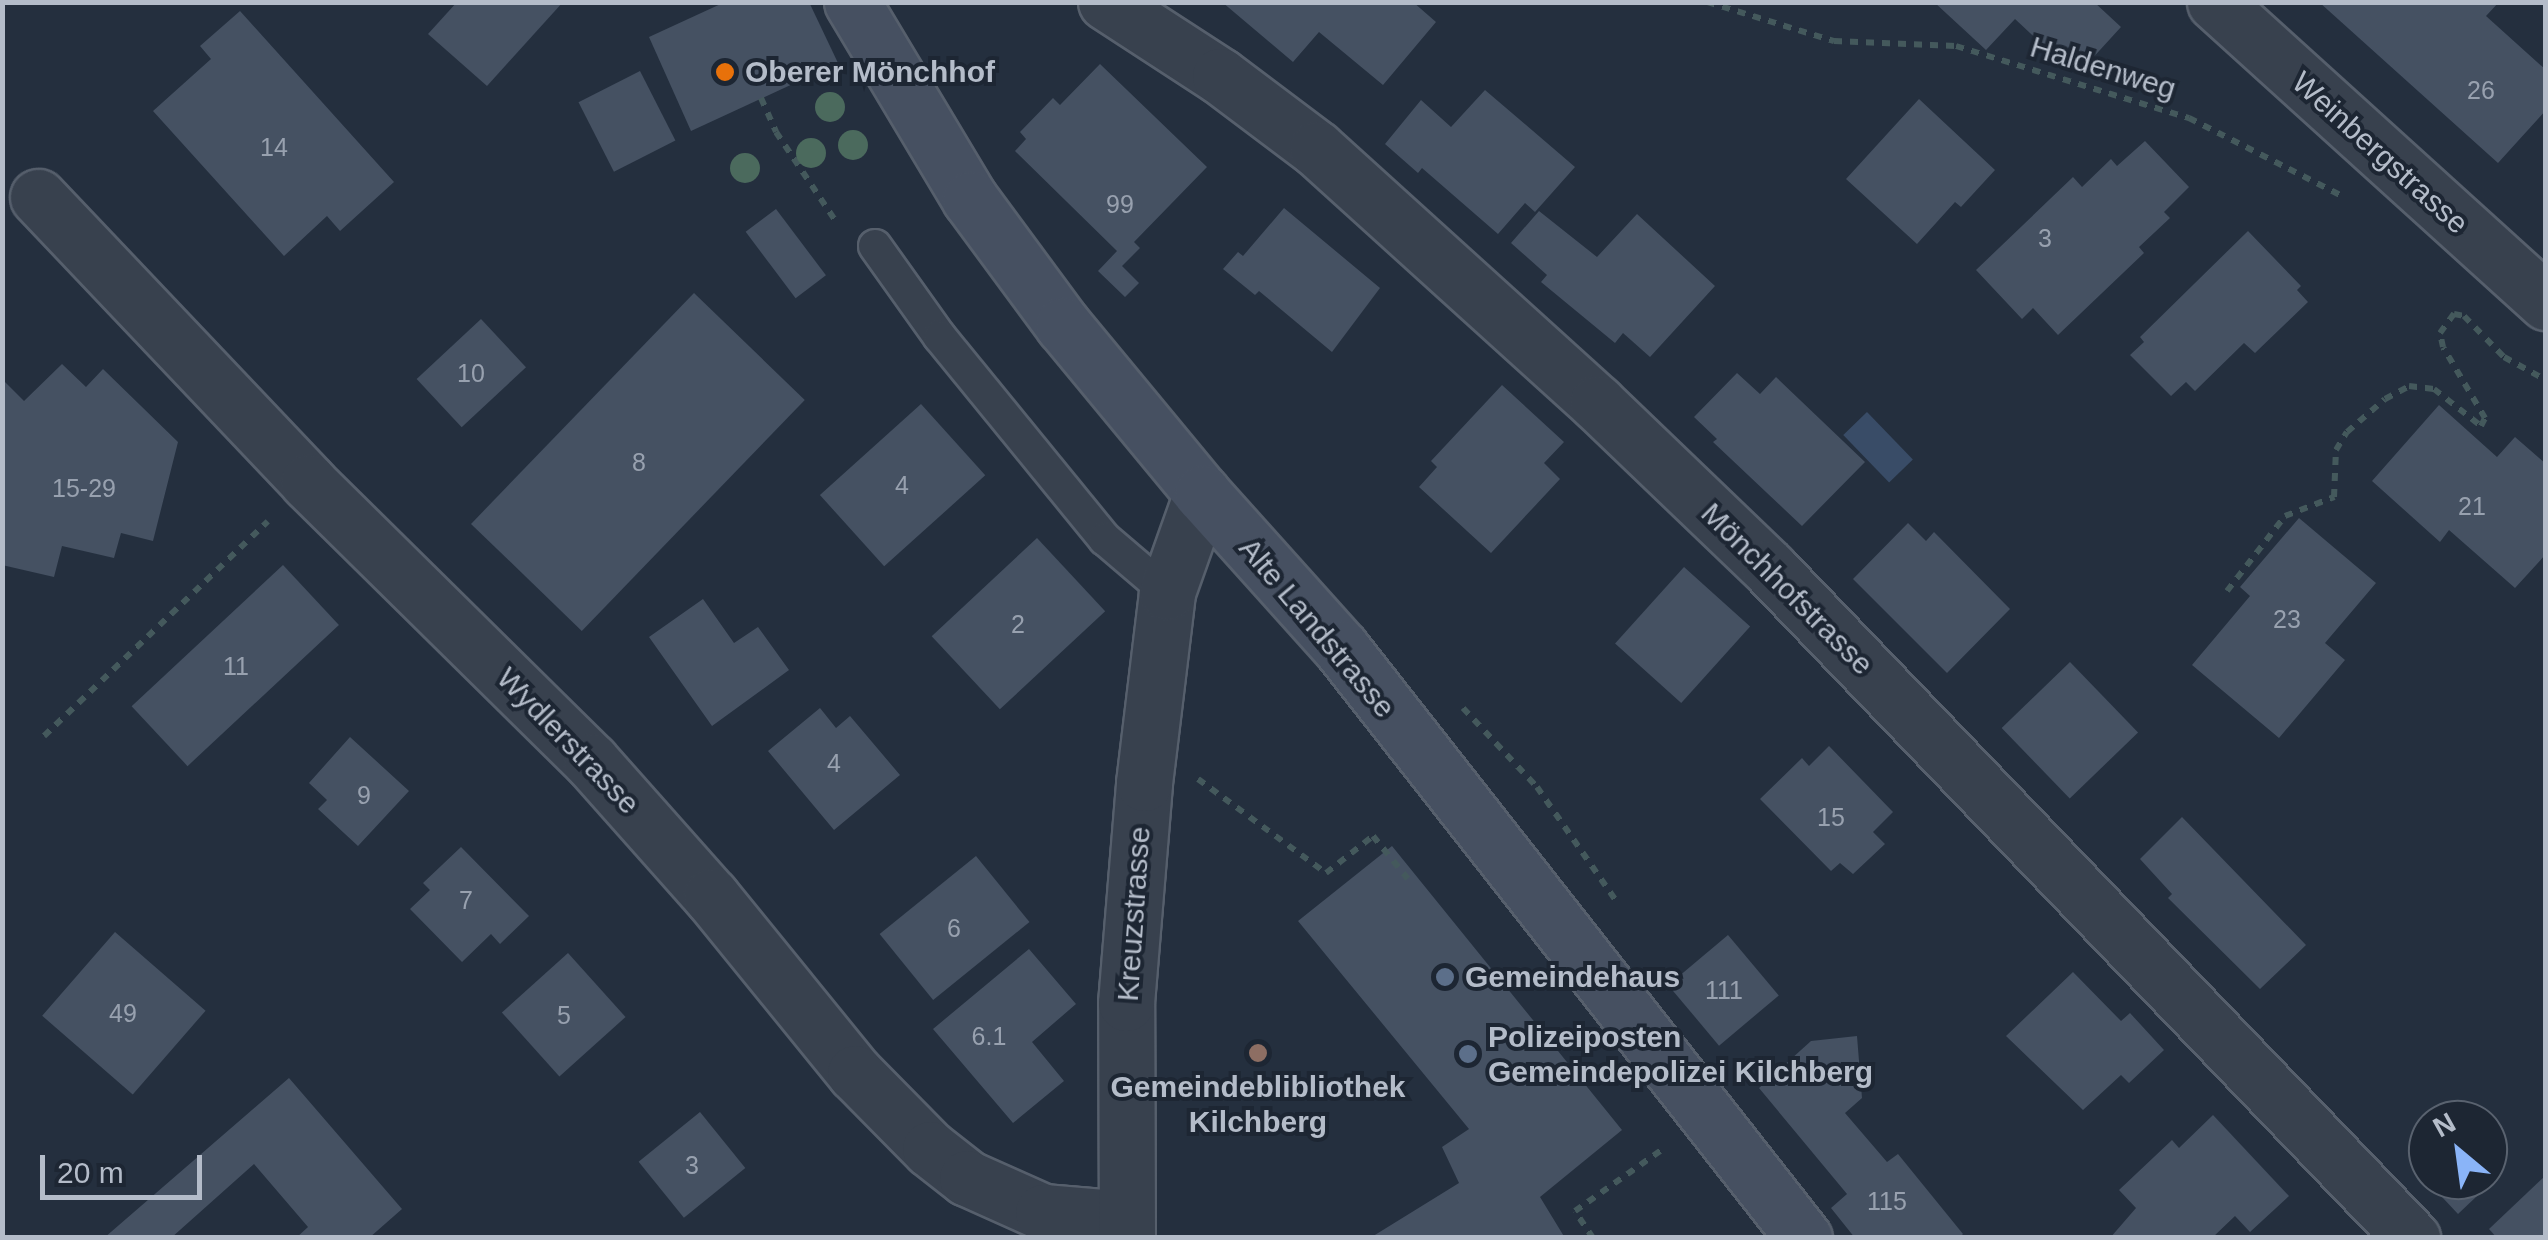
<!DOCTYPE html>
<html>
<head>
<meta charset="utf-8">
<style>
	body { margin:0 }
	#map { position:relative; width:2548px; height:1240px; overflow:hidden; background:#242f3e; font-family:Arial,sans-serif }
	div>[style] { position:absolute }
	.water>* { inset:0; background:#394c67; transform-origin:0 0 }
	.building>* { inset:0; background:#455162; transform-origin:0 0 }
	.path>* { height:6px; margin-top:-3px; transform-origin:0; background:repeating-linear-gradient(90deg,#44595c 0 8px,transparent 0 16px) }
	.roads { filter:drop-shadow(2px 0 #565f6c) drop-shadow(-2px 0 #565f6c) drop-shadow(0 2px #565f6c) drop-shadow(0 -2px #565f6c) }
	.lane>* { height:32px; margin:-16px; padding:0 16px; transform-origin:16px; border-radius:16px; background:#38414e }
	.street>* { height:55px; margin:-27.5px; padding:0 27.5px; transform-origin:27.5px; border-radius:27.5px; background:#38414e }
	.secondary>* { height:55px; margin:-27.5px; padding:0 27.5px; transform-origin:27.5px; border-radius:27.5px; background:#465061 }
	.trees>* { width:30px; height:30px; margin:-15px; border-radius:50%; background:#4b6a5d }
	.dots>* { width:28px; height:28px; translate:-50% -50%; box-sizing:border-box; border:5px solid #1d2633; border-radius:50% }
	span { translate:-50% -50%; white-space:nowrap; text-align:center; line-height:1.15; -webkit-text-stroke:8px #1d2633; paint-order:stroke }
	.number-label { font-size:25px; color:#98a1af }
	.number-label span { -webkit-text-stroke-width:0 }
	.street-label { font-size:30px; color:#b4bcc9 }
	.poi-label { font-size:30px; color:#b4bcc9; font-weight:700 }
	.left { translate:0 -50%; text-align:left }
	.frame { position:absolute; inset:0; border:5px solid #b4bcc9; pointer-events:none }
	.north { position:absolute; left:2408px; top:1100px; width:100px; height:100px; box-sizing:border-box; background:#1d2633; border:2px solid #59626f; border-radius:50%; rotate:331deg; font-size:28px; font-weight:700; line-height:40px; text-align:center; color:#b4bcc9 }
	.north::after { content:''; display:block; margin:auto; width:35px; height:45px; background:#8ab4f8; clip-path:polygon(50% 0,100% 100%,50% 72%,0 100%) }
	.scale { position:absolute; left:40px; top:1155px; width:162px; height:45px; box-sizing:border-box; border:5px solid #b4bcc9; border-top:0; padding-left:12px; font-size:30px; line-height:35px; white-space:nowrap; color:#b4bcc9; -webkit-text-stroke:8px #1d2633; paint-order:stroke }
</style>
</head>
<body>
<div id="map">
	<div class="water">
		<div style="left:1867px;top:412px;width:66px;height:33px;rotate:46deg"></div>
	</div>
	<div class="building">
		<div style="clip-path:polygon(457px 2px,563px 2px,487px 86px,428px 34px)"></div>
		<div style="clip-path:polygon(725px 2px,809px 2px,838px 63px,691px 131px,649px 37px)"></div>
		<div style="clip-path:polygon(1222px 2px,1413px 2px,1436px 22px,1383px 85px,1319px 32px,1293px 62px)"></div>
		<div style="clip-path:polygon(1934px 2px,2094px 2px,2121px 27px,2089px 62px,2071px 45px,2058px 59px,2015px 19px,1986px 50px)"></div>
		<div style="clip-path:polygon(2319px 2px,2499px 2px,2486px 16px,2546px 70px,2546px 110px,2498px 163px)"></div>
		<div style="clip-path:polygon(240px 11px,394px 182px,340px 231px,327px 216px,284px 256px,153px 111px,211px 59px,200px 46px)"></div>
		<div style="clip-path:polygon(1100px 64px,1207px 167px,1134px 242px,1140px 248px,1122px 266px,1139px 283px,1125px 297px,1098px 271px,1117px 251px,1015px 151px,1026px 139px,1020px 132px,1053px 98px,1060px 105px)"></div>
		<div style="left:640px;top:71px;width:78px;height:69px;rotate:63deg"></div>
		<div style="clip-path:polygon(1485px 90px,1575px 167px,1535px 212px,1525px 203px,1498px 234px,1422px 168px,1418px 173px,1385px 144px,1421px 100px,1451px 127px)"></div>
		<div style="clip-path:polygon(1919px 99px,1995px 170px,1961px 207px,1955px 202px,1917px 244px,1846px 179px)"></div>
		<div style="clip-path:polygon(2145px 141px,2189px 187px,2164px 212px,2170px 218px,2139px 247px,2144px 253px,2058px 335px,2033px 308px,2022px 319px,1976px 270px,2073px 177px,2082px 187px,2111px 159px,2117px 166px)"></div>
		<div style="clip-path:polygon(1284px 208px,1380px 288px,1332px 352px,1259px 291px,1255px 295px,1223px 269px,1238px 252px,1243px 256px)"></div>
		<div style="left:776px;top:209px;width:83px;height:38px;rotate:53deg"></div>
		<div style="clip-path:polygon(1539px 211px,1597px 257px,1637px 214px,1715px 286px,1650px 357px,1623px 333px,1615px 343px,1541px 282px,1547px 275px,1511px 243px)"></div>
		<div style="clip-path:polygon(2248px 231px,2301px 286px,2297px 290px,2308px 302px,2255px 353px,2244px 343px,2195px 391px,2186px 382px,2171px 396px,2130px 355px,2144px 342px,2140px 337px)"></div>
		<div style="left:694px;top:293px;width:154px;height:321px;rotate:44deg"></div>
		<div style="left:481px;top:319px;width:66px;height:88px;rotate:47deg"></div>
		<div style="clip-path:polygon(62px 364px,86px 387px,103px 369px,178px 442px,153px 541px,121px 533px,114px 558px,62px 546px,54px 577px,2px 565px,2px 379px,24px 401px)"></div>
		<div style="clip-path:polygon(1737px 373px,1760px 394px,1776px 377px,1865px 462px,1802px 526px,1713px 442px,1717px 439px,1694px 417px)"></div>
		<div style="clip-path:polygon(1502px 385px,1564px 442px,1544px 463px,1560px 479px,1491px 553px,1419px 487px,1437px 467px,1431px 461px)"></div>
		<div style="left:921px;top:404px;width:96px;height:136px;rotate:48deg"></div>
		<div style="clip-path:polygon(2439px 405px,2497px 457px,2515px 437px,2546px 464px,2546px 554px,2515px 588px,2449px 530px,2440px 542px,2372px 481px)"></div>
		<div style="clip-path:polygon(2299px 518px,2376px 583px,2325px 643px,2345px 660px,2279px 738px,2192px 665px,2250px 596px,2240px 587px)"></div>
		<div style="clip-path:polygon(1908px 523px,1926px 541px,1934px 532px,2010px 609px,1947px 673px,1853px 579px)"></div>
		<div style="left:1037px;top:538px;width:100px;height:144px;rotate:47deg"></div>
		<div style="left:283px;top:565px;width:82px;height:207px;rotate:47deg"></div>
		<div style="left:1684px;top:567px;width:89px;height:103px;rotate:42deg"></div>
		<div style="clip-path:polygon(703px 599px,734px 643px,758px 627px,789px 670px,712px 726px,649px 637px)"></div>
		<div style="left:2070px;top:662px;width:98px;height:95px;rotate:46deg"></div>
		<div style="clip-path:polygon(820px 708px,836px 728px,850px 716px,900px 775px,834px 830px,768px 751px)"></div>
		<div style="clip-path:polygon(350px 737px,409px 791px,358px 846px,318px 809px,327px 800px,309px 783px)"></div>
		<div style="clip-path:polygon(1829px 746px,1893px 812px,1873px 832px,1885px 844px,1853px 874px,1840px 863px,1831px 871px,1760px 799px,1802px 758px,1809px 766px)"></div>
		<div style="clip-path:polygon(2182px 817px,2306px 945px,2260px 989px,2168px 898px,2172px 894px,2140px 859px)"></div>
		<div style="clip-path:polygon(1392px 846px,1622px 1130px,1540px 1197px,1565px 1238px,1370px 1238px,1459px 1183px,1442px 1147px,1469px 1129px,1298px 921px)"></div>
		<div style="clip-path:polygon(461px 847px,529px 916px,500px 944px,491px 934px,462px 962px,410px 909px,430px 890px,423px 883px)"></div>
		<div style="left:976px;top:856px;width:85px;height:124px;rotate:51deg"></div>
		<div style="left:115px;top:932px;width:120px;height:111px;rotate:41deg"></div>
		<div style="left:1728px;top:935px;width:79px;height:78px;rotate:50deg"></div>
		<div style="clip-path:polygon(1029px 949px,1076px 1004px,1032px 1042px,1064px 1081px,1013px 1123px,933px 1029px)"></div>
		<div style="left:568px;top:953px;width:86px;height:89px;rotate:48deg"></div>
		<div style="clip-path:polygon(2073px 972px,2121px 1021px,2130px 1013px,2164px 1050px,2129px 1083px,2121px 1075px,2083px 1110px,2006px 1036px)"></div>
		<div style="clip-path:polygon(1857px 1036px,1862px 1098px,1845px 1113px,1887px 1162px,1898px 1154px,1963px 1234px,1959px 1238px,1855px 1238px,1831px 1208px,1847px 1194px,1759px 1088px,1811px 1041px)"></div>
		<div style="clip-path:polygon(289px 1078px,402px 1209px,369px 1238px,296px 1238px,308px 1227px,254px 1164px,171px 1238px,104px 1238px)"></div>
		<div style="left:700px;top:1112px;width:72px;height:79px;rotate:51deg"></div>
		<div style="clip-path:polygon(2213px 1115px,2289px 1196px,2250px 1232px,2235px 1216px,2212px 1238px,2110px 1238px,2136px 1208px,2119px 1190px,2172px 1140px,2179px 1148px)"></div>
		<div style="clip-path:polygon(2428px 1147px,2428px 1180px,2488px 1180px,2488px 1174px,2494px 1180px,2458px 1214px,2411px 1164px)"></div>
		<div style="clip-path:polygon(2546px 1175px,2546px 1238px,2497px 1238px,2489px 1229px)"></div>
	</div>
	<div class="path">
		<div style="left:1707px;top:2px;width:133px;rotate:17.1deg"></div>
		<div style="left:1834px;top:41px;width:122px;rotate:2.3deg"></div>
		<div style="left:1956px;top:46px;width:244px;rotate:17.2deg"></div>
		<div style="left:2189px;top:118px;width:169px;rotate:27deg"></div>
		<div style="left:761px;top:98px;width:37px;rotate:66deg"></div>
		<div style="left:776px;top:132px;width:110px;rotate:56.2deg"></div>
		<div style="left:2227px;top:591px;width:95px;rotate:-52.3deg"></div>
		<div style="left:2285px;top:516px;width:53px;rotate:-21.2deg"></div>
		<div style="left:2334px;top:497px;width:47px;rotate:-87.6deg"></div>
		<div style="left:2336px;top:450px;width:21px;rotate:-59deg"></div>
		<div style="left:2347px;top:432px;width:50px;rotate:-41deg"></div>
		<div style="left:2385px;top:399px;width:27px;rotate:-28deg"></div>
		<div style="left:2409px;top:386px;width:25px;rotate:7deg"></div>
		<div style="left:2434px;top:389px;width:60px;rotate:38.2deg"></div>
		<div style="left:2481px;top:426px;width:9px;rotate:-63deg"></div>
		<div style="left:2485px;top:418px;width:82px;rotate:-120.6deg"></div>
		<div style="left:2443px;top:347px;width:14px;rotate:-102deg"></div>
		<div style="left:2440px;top:333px;width:24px;rotate:-54deg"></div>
		<div style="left:2454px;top:314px;width:10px;rotate:11deg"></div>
		<div style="left:2464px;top:316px;width:57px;rotate:45.7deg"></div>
		<div style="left:2504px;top:357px;width:48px;rotate:28.7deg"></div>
		<div style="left:1463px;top:708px;width:108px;rotate:46.9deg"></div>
		<div style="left:1537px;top:787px;width:140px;rotate:55.2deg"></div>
		<div style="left:44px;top:736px;width:310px;rotate:-43.8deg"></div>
		<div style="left:1198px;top:779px;width:159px;rotate:36.3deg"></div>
		<div style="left:1326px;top:873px;width:60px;rotate:-38.2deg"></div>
		<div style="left:1373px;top:836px;width:55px;rotate:50.9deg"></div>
		<div style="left:1593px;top:1238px;width:32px;rotate:-124deg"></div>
		<div style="left:1575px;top:1211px;width:108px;rotate:-35.2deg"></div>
	</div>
	<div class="roads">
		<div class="lane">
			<div style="left:875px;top:246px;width:112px;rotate:54.5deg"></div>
			<div style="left:940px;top:337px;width:261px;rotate:50.8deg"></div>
			<div style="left:1105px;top:539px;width:82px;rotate:40.5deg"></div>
		</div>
		<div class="street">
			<div style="left:1106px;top:2px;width:136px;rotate:33deg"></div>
			<div style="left:1220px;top:76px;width:121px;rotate:37deg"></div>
			<div style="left:1317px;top:149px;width:378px;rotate:42.2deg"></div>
			<div style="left:1597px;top:403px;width:238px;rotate:43.8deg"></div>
			<div style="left:1769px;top:568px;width:929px;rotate:46.18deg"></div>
			<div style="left:2215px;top:2px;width:447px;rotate:42.2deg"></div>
			<div style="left:38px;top:197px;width:393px;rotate:46.5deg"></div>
			<div style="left:308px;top:482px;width:397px;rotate:44.6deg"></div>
			<div style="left:591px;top:761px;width:181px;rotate:48.4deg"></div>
			<div style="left:711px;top:896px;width:228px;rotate:50.9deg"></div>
			<div style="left:855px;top:1073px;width:107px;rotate:45.4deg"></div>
			<div style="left:930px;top:1149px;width:47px;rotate:38.1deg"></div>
			<div style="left:967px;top:1178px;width:83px;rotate:24.1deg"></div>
			<div style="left:1043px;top:1212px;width:83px;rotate:4.8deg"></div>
			<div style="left:1127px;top:1238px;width:235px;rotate:-90.2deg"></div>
			<div style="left:1126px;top:1003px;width:221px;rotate:-85.3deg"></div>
			<div style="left:1144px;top:783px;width:192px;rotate:-83.1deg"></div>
			<div style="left:1167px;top:592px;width:105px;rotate:-70.5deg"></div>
		</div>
		<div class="secondary">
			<div style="left:852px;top:2px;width:230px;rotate:59.1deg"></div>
			<div style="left:970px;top:199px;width:157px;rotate:53.6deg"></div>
			<div style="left:1063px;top:325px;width:218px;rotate:50.4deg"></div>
			<div style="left:1202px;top:493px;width:208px;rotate:48.1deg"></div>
			<div style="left:1341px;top:648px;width:750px;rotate:51.88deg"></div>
		</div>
	</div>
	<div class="trees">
		<div style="left:830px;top:107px"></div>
		<div style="left:853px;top:145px"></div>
		<div style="left:811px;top:153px"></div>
		<div style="left:745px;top:168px"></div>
	</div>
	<div class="dots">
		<div style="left:725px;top:72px;background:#e8710a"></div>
		<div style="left:1445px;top:977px;background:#5c6f8a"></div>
		<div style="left:1258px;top:1053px;background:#8d6e63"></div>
		<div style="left:1468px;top:1054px;background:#5c6f8a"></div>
	</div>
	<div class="number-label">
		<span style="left:2481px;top:90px">26</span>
		<span style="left:274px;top:147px">14</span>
		<span style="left:1120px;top:204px">99</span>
		<span style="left:2045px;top:238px">3</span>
		<span style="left:471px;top:373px">10</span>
		<span style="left:639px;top:462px">8</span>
		<span style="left:902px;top:485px">4</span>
		<span style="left:84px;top:488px">15-29</span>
		<span style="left:2472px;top:506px">21</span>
		<span style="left:2287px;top:619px">23</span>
		<span style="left:1018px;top:624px">2</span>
		<span style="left:236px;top:666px">11</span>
		<span style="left:834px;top:763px">4</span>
		<span style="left:364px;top:795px">9</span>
		<span style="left:1831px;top:817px">15</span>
		<span style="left:466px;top:900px">7</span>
		<span style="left:954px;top:928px">6</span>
		<span style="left:1724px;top:990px">111</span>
		<span style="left:123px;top:1013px">49</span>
		<span style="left:564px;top:1015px">5</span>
		<span style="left:989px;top:1036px">6.1</span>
		<span style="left:692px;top:1165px">3</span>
		<span style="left:1887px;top:1201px">115</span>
	</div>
	<div class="street-label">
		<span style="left:2103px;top:68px;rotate:17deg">Haldenweg</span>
		<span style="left:2380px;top:153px;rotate:42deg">Weinbergstrasse</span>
		<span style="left:1787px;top:589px;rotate:45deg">Mönchhofstrasse</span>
		<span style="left:1317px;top:628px;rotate:50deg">Alte Landstrasse</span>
		<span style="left:568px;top:741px;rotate:46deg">Wydlerstrasse</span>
		<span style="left:1134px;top:914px;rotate:-86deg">Kreuzstrasse</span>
	</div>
	<div class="poi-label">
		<span class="left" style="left:745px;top:72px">Oberer Mönchhof</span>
		<span class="left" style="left:1465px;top:977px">Gemeindehaus</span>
		<span class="left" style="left:1488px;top:1054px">Polizeiposten<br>Gemeindepolizei Kilchberg</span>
		<span style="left:1258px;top:1104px">Gemeindeblibliothek<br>Kilchberg</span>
	</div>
	<div class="frame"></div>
	<div class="north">N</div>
	<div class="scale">20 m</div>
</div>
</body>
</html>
